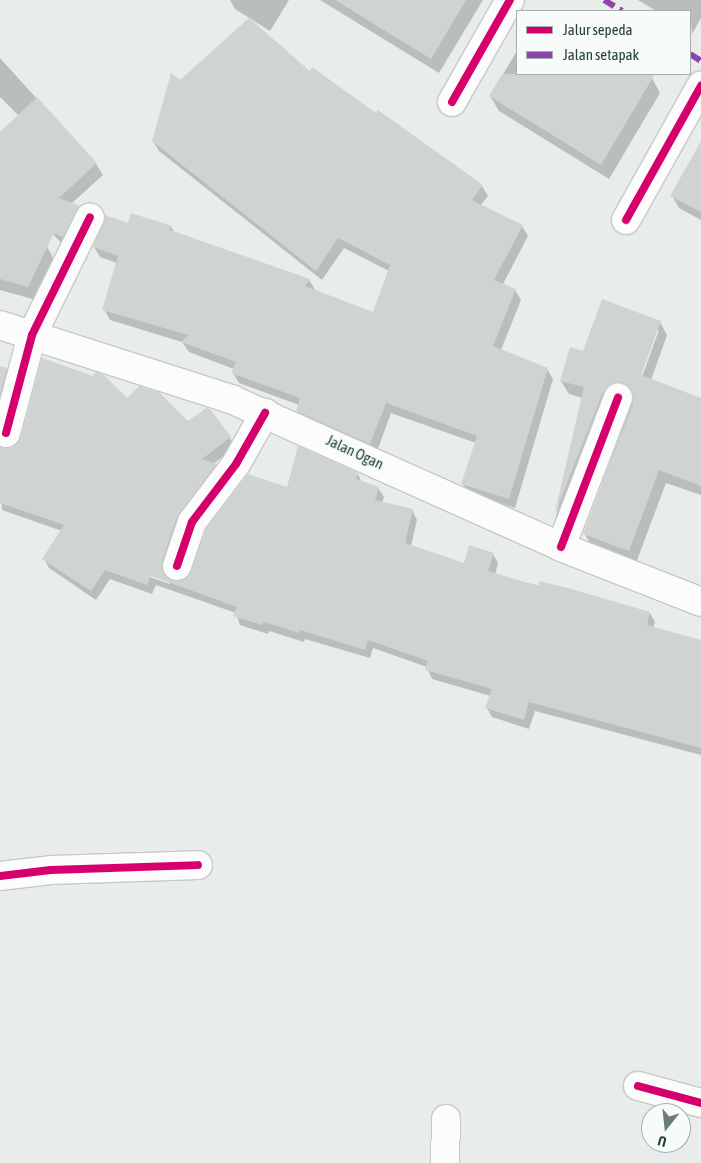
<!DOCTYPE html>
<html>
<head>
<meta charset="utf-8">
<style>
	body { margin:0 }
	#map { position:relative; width:701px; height:1163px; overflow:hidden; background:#e8edeb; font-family:"Asap Condensed",sans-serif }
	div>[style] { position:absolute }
	.shadow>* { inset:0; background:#0003 }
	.building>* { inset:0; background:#cfd4d2 }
	.roads { filter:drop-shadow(1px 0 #c5cac8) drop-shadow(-1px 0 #c5cac8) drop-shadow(0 1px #c5cac8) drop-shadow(0 -1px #c5cac8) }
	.minor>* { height:28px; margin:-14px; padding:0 14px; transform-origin:14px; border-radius:14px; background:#fcfcfc }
	.secondary>* { height:28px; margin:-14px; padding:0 14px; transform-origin:14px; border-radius:14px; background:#fcfcfc }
	.quiet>* { height:6px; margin-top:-3px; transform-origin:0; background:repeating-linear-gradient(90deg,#8e44ad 0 12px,transparent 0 18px) }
	.cycleway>* { height:8px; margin:-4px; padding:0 4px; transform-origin:4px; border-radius:4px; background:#d6006c }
	span { translate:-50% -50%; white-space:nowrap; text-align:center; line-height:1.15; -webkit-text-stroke:4.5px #f7fbf9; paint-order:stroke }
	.street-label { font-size:15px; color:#24423a }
	.legend { position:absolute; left:516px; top:10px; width:175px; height:65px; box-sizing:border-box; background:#f7fbf9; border:1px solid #a3b1ad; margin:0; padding:6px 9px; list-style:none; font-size:15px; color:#24423a }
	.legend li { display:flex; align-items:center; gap:10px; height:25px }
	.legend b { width:25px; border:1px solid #a3b1ad }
	.north { position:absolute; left:641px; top:1103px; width:50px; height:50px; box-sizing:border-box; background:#f7fbf9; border:1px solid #a3b1ad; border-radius:50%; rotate:196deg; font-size:14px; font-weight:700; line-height:20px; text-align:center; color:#24423a }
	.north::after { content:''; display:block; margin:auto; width:18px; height:22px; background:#697e78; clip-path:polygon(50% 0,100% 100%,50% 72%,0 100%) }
</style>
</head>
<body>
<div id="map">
	<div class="shadow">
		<div style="clip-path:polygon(230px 0,289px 0,270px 31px,235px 9px)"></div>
		<div style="clip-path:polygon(320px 0,483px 0,439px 73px)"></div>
		<div style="clip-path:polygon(638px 0,701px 0,701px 18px,692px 34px,690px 11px,656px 11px)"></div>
		<div style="clip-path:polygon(517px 51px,517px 74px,644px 74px,652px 78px,660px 93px,609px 179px,499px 111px,490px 96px)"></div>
		<div style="clip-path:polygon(0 58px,96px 164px,103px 175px,71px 204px,79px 207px,86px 218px,63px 245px,0 177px,0 134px,19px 116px,0 97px)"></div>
		<div style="clip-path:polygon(310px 73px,482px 186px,488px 196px,481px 205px,522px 226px,528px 236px,503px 284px,515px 290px,521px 300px,501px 350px,547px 369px,553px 379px,515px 508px,469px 494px,463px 484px,476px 443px,391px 413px,376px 454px,303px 421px,297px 410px,299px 405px,239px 383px,233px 373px,234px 369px,189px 352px,182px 342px,110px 320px,104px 309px,117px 263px,100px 257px,94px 247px,128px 225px,171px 227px,174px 232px,309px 280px,316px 291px,374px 313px,389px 271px,344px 248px,322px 280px,159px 151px,153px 141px,180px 81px)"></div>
		<div style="clip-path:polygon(701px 144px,701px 220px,679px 208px,672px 196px)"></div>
		<div style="clip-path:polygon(0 227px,47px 247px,55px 261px,36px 300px,0 290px)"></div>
		<div style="clip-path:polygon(evenodd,660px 322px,667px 335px,651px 380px,701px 399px,701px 495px,666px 483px,636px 563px,592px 546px,584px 533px,634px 398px,623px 395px,562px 527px,556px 516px,583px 398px,569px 394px,561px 381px,583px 352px,660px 322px,656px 330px,659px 330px,640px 382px,637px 381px,656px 330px)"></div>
		<div style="clip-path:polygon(0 367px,6px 369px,12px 378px,0 423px)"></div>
		<div style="clip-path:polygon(evenodd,127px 400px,230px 438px,235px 447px,213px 464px,221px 474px,167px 572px,172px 582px,189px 578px,288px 488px,299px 448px,358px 474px,362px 483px,378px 488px,384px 497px,382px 503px,412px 510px,417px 520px,411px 546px,464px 565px,493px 554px,498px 563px,495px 575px,650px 613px,655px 622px,653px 628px,701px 641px,701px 755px,535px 711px,529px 729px,492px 717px,487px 708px,491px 696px,432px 679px,427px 667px,373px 648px,370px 658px,305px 639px,304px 642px,269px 631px,268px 634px,240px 625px,236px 613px,156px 585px,152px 594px,110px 579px,96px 600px,49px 568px,44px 559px,62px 531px,2px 510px,0 448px,11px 449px,127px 400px,145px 572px,170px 581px,170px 584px,144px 575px,145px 572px)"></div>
	</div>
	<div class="building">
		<div style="clip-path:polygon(335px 0,466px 0,431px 59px)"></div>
		<div style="clip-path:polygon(249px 18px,310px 71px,312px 67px,376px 113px,378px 110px,483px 185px,472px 200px,523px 225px,494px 280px,516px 289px,493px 346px,548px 368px,509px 499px,461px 484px,477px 436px,386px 403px,370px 444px,296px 411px,300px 398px,231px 373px,236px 362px,181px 342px,188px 335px,102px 310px,118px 256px,93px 247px,105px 215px,128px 223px,131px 213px,172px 226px,170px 230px,310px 279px,305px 286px,373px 312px,390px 265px,338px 238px,316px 271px,152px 141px,171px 73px,180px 80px)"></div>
		<div style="clip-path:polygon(502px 74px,655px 74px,601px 165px,489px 96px)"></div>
		<div style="clip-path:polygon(37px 97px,97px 163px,59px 198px,80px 206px,63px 237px,54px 233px,28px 287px,0 279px,0 132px)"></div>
		<div style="clip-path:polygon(701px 141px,701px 212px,670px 196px)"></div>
		<div style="clip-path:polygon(602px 299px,661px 321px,641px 375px,701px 398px,701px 486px,659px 470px,629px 551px,583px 534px,633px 404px,633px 395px,624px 384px,615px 383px,603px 392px,554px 516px,584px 387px,560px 381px,570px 347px,583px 351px)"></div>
		<div style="clip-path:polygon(42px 358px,93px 376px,96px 372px,104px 375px,127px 398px,139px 386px,160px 393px,188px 421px,206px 408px,210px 409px,231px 437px,202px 459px,217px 464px,177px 517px,162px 561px,165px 576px,172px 581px,188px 577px,206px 529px,248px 474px,287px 487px,298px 446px,358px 473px,356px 479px,379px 487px,375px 500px,413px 509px,405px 543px,464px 563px,469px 545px,494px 553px,488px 571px,538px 586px,539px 581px,568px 588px,650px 612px,647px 625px,701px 640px,701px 748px,529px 702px,524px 720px,485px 708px,492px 689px,425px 670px,428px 661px,368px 640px,365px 650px,300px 630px,299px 633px,264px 622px,262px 625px,233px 616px,237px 607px,151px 576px,147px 585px,105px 570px,91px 591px,42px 559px,64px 525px,0 503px,0 447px,11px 448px,21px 437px)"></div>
		<div style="clip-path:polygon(0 366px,7px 368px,0 395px)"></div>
	</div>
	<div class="roads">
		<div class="minor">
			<div style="left:452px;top:102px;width:117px;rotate:-60.4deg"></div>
			<div style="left:626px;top:220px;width:154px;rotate:-60.8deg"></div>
			<div style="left:6px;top:433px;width:101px;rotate:-75.1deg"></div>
			<div style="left:32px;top:335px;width:131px;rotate:-63.8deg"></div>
			<div style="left:561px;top:547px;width:160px;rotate:-69.1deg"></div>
			<div style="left:177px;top:566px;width:46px;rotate:-71.2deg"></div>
			<div style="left:192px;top:522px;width:73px;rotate:-52.8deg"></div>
			<div style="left:236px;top:464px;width:59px;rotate:-60.4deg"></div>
			<div style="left:0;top:876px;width:51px;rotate:-6.7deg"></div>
			<div style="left:51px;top:870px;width:147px;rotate:-1.9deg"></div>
			<div style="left:638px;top:1086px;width:65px;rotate:15.1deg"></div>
			<div style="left:445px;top:1163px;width:44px;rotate:-88.7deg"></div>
		</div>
		<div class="secondary">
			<div style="left:0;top:325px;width:245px;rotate:17.8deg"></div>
			<div style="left:233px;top:400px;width:359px;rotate:24.1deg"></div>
			<div style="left:561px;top:547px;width:150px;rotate:21.4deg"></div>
		</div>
	</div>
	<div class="quiet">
		<div style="left:604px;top:0;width:21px;rotate:31deg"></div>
		<div style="left:690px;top:54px;width:13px;rotate:32deg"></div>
	</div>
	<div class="cycleway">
		<div style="left:452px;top:102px;width:117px;rotate:-60.4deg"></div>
		<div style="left:626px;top:220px;width:154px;rotate:-60.8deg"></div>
		<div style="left:6px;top:433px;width:101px;rotate:-75.1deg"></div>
		<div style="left:32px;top:335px;width:131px;rotate:-63.8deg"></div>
		<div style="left:561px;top:547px;width:160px;rotate:-69.1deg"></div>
		<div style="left:177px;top:566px;width:46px;rotate:-71.2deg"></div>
		<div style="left:192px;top:522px;width:73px;rotate:-52.8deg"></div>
		<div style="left:236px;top:464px;width:59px;rotate:-60.4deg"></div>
		<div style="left:0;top:876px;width:51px;rotate:-6.7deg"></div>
		<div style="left:51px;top:870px;width:147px;rotate:-1.9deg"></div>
		<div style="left:638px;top:1086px;width:65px;rotate:15.1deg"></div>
	</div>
	<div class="street-label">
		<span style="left:355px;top:452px;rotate:25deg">Jalan Ogan</span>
	</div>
	<ul class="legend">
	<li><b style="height:6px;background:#d6006c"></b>Jalur sepeda</li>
	<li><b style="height:6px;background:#8e44ad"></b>Jalan setapak</li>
	</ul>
	<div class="north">U</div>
</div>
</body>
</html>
